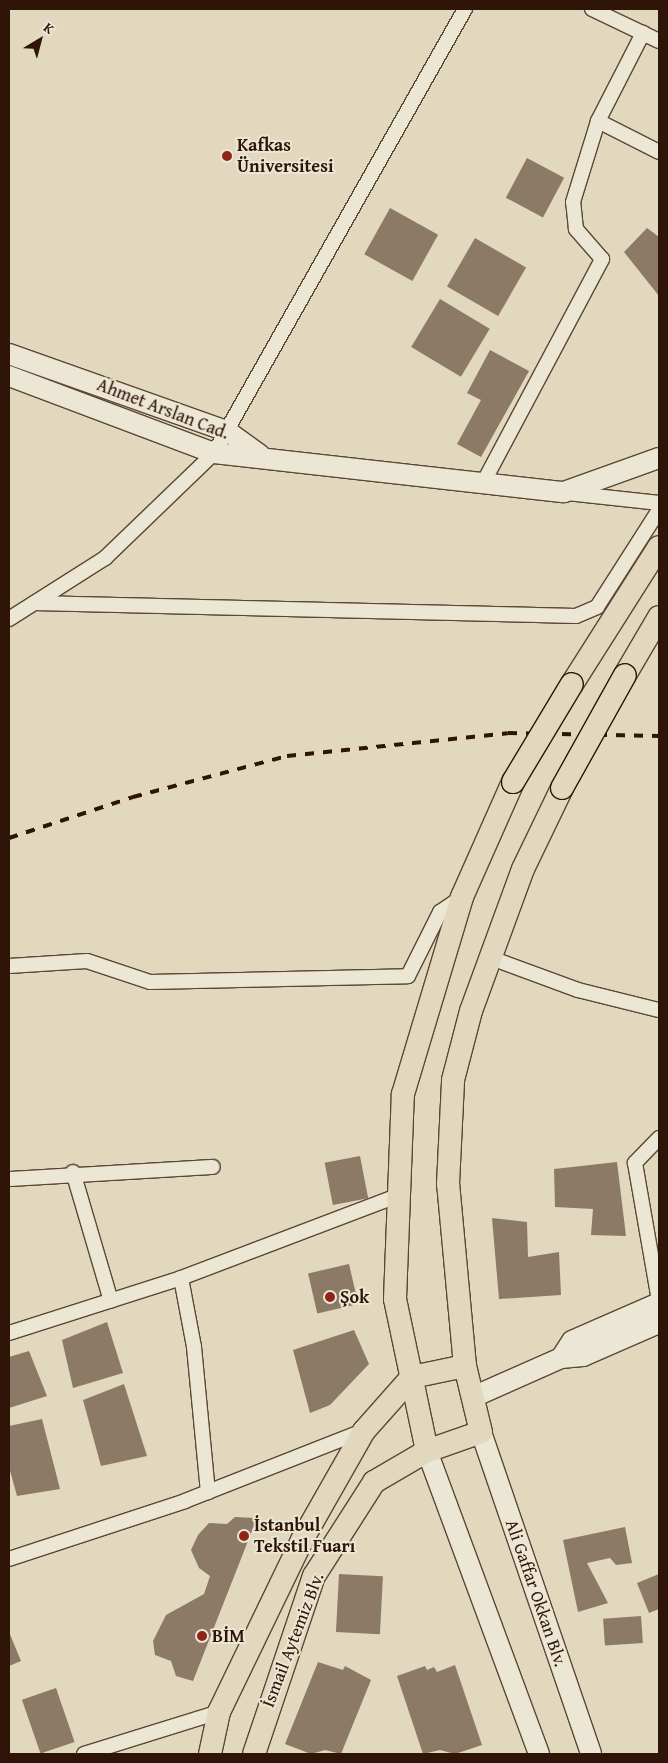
<!DOCTYPE html>
<html>
<head>
<meta charset="utf-8">
<style>
	body { margin:0 }
	#map { position:relative; width:668px; height:1763px; overflow:hidden; background:#e1d8bd; font-family:"Gentium Book Plus",serif }
	div>[style] { position:absolute }
	.building>* { inset:0; background:#8c7a66; transform-origin:0 0 }
	.roads { filter:drop-shadow(1px 0 #5c4635) drop-shadow(-1px 0 #5c4635) drop-shadow(0 1px #5c4635) drop-shadow(0 -1px #5c4635) }
	.street>* { height:14px; margin:-7px; padding:0 7px; transform-origin:7px; border-radius:7px; background:#ece6d4 }
	.secondary>* { height:20px; margin:-10px; padding:0 10px; transform-origin:10px; border-radius:10px; background:#ece6d4 }
	.primary>* { height:22px; margin:-11px; padding:0 11px; transform-origin:11px; border-radius:11px; background:#e1d8bd }
	.rail>* { height:4px; margin-top:-2px; transform-origin:0; background:repeating-linear-gradient(90deg,#2f1508 0 9px,transparent 0 18px) }
	.bridges { filter:drop-shadow(1px 0 #2f1508) drop-shadow(-1px 0 #2f1508) drop-shadow(0 1px #2f1508) drop-shadow(0 -1px #2f1508) }
	.primary-bridge>* { height:22px; margin:-11px; padding:0 11px; transform-origin:11px; border-radius:11px; background:#e1d8bd }
	.dots>* { width:14px; height:14px; translate:-50% -50%; box-sizing:border-box; border:2px solid #ece6d4; border-radius:50% }
	span { translate:-50% -50%; white-space:nowrap; text-align:center; line-height:1.15; -webkit-text-stroke:4px #ece6d4; paint-order:stroke }
	.poi-label { font-size:18px; color:#2f1508; font-weight:700 }
	.left { translate:0 -50%; text-align:left }
	.street-label { font-size:18px; color:#2f1508 }
	.frame { position:absolute; inset:0; border:10px solid #2f1508; pointer-events:none }
	.north { position:absolute; left:15px; top:15px; width:50px; height:50px; -webkit-text-stroke:4px #ece6d4; paint-order:stroke; rotate:37deg; font-size:14px; font-weight:700; line-height:20px; text-align:center; color:#2f1508 }
	.north::after { content:''; display:block; margin:auto; width:18px; height:22px; background:#2f1508; clip-path:polygon(50% 0,100% 100%,50% 72%,0 100%) }
</style>
</head>
<body>
<div id="map">
	<div class="building">
		<div style="left:527px;top:158px;width:42px;height:45px;rotate:28deg"></div>
		<div style="left:390px;top:208px;width:55px;height:53px;rotate:29deg"></div>
		<div style="clip-path:polygon(647px 228px,659px 237px,659px 296px,624px 252px)"></div>
		<div style="left:475px;top:238px;width:59px;height:56px;rotate:30deg"></div>
		<div style="left:440px;top:299px;width:58px;height:56px;rotate:31deg"></div>
		<div style="clip-path:polygon(490px 350px,529px 371px,481px 457px,457px 444px,481px 400px,467px 393px)"></div>
		<div style="left:360px;top:1156px;width:43px;height:36px;rotate:79deg"></div>
		<div style="clip-path:polygon(617px 1162px,626px 1236px,591px 1235px,593px 1209px,555px 1207px,554px 1169px)"></div>
		<div style="clip-path:polygon(492px 1218px,527px 1222px,528px 1257px,559px 1252px,561px 1295px,499px 1299px)"></div>
		<div style="left:349px;top:1264px;width:41px;height:42px;rotate:77deg"></div>
		<div style="clip-path:polygon(107px 1322px,123px 1373px,73px 1388px,62px 1340px)"></div>
		<div style="clip-path:polygon(354px 1330px,369px 1364px,330px 1405px,310px 1413px,293px 1350px)"></div>
		<div style="clip-path:polygon(29px 1351px,47px 1396px,9px 1408px,9px 1357px)"></div>
		<div style="clip-path:polygon(124px 1384px,147px 1456px,101px 1466px,83px 1400px)"></div>
		<div style="clip-path:polygon(42px 1419px,60px 1489px,17px 1496px,9px 1467px,9px 1426px)"></div>
		<div style="clip-path:polygon(235px 1517px,257px 1518px,193px 1681px,176px 1676px,171px 1661px,155px 1655px,153px 1641px,166px 1615px,204px 1594px,210px 1576px,199px 1568px,191px 1550px,198px 1535px,209px 1523px,227px 1524px)"></div>
		<div style="clip-path:polygon(625px 1527px,632px 1563px,616px 1565px,610px 1558px,587px 1563px,608px 1603px,578px 1612px,563px 1540px)"></div>
		<div style="left:339px;top:1574px;width:44px;height:58px;rotate:3deg"></div>
		<div style="clip-path:polygon(659px 1574px,659px 1609px,649px 1613px,637px 1583px)"></div>
		<div style="left:641px;top:1616px;width:27px;height:38px;rotate:86deg"></div>
		<div style="clip-path:polygon(9px 1632px,21px 1661px,9px 1666px)"></div>
		<div style="clip-path:polygon(318px 1662px,343px 1670px,345px 1666px,371px 1680px,341px 1754px,325px 1750px,311px 1754px,285px 1744px)"></div>
		<div style="clip-path:polygon(455px 1665px,482px 1745px,455px 1754px,440px 1750px,423px 1754px,397px 1676px,425px 1666px,427px 1670px,434px 1667px,437px 1672px)"></div>
		<div style="left:56px;top:1688px;width:57px;height:36px;rotate:71deg"></div>
	</div>
	<div class="roads">
		<div class="street">
			<div style="left:592px;top:9px;width:74px;rotate:25.5deg"></div>
			<div style="left:598px;top:121px;width:68px;rotate:26.9deg"></div>
			<div style="left:482px;top:485px;width:256px;rotate:-62deg"></div>
			<div style="left:602px;top:259px;width:40px;rotate:-131deg"></div>
			<div style="left:576px;top:229px;width:27px;rotate:-96deg"></div>
			<div style="left:573px;top:202px;width:85px;rotate:-72.8deg"></div>
			<div style="left:598px;top:121px;width:99px;rotate:-62.9deg"></div>
			<div style="left:567px;top:493px;width:93px;rotate:6.2deg"></div>
			<div style="left:34px;top:603px;width:542px;rotate:1.37deg"></div>
			<div style="left:576px;top:616px;width:23px;rotate:-23deg"></div>
			<div style="left:597px;top:607px;width:115px;rotate:-57.4deg"></div>
			<div style="left:9px;top:619px;width:114px;rotate:-32.4deg"></div>
			<div style="left:105px;top:558px;width:151px;rotate:-43.9deg"></div>
			<div style="left:214px;top:453px;width:510px;rotate:-60.52deg"></div>
			<div style="left:491px;top:958px;width:93px;rotate:20.2deg"></div>
			<div style="left:578px;top:990px;width:83px;rotate:13.9deg"></div>
			<div style="left:9px;top:966px;width:78px;rotate:-3.7deg"></div>
			<div style="left:87px;top:961px;width:66px;rotate:18.4deg"></div>
			<div style="left:150px;top:982px;width:258px;rotate:-1.3deg"></div>
			<div style="left:408px;top:976px;width:72px;rotate:-63.4deg"></div>
			<div style="left:440px;top:912px;width:27px;rotate:-34deg"></div>
			<div style="left:659px;top:1138px;width:35px;rotate:134deg"></div>
			<div style="left:635px;top:1163px;width:139px;rotate:80.1deg"></div>
			<div style="left:73px;top:1172px;width:134px;rotate:73.6deg"></div>
			<div style="left:9px;top:1179px;width:204px;rotate:-3.4deg"></div>
			<div style="left:181px;top:1278px;width:70px;rotate:79.3deg"></div>
			<div style="left:194px;top:1347px;width:146px;rotate:84.5deg"></div>
			<div style="left:9px;top:1333px;width:181px;rotate:-17.7deg"></div>
			<div style="left:181px;top:1278px;width:231px;rotate:-20.8deg"></div>
			<div style="left:9px;top:1559px;width:185px;rotate:-18.2deg"></div>
			<div style="left:185px;top:1501px;width:191px;rotate:-21.5deg"></div>
			<div style="left:84px;top:1754px;width:141px;rotate:-17.3deg"></div>
		</div>
		<div class="secondary">
			<div style="left:9px;top:354px;width:231px;rotate:19.5deg"></div>
			<div style="left:227px;top:431px;width:41px;rotate:36deg"></div>
			<div style="left:9px;top:376px;width:219px;rotate:20.6deg"></div>
			<div style="left:214px;top:453px;width:352px;rotate:6.4deg"></div>
			<div style="left:564px;top:492px;width:101px;rotate:-19.7deg"></div>
			<div style="left:561px;top:1358px;width:20px;rotate:-57deg"></div>
			<div style="left:572px;top:1341px;width:95px;rotate:-23.6deg"></div>
			<div style="left:473px;top:1397px;width:96px;rotate:-23.9deg"></div>
			<div style="left:561px;top:1358px;width:22px;rotate:-5deg"></div>
			<div style="left:583px;top:1356px;width:83px;rotate:-23.5deg"></div>
			<div style="left:481px;top:1432px;width:340px;rotate:71.1deg"></div>
			<div style="left:427px;top:1451px;width:323px;rotate:69.7deg"></div>
		</div>
		<div class="primary">
			<div style="left:625px;top:675px;width:67px;rotate:-59.6deg"></div>
			<div style="left:572px;top:684px;width:162px;rotate:-57.6deg"></div>
			<div style="left:427px;top:1451px;width:155px;rotate:-101.9deg"></div>
			<div style="left:395px;top:1299px;width:205px;rotate:-87.8deg"></div>
			<div style="left:403px;top:1094px;width:206px;rotate:-73.3deg"></div>
			<div style="left:462px;top:897px;width:126px;rotate:-66.1deg"></div>
			<div style="left:210px;top:1754px;width:43px;rotate:-77.9deg"></div>
			<div style="left:219px;top:1712px;width:191px;rotate:-64.2deg"></div>
			<div style="left:302px;top:1540px;width:125px;rotate:-60.4deg"></div>
			<div style="left:364px;top:1431px;width:72px;rotate:-48.4deg"></div>
			<div style="left:412px;top:1377px;width:54px;rotate:-11.7deg"></div>
			<div style="left:254px;top:1754px;width:188px;rotate:-71.4deg"></div>
			<div style="left:314px;top:1576px;width:112px;rotate:-57.4deg"></div>
			<div style="left:374px;top:1482px;width:61px;rotate:-30.3deg"></div>
			<div style="left:427px;top:1451px;width:57px;rotate:-19.4deg"></div>
			<div style="left:481px;top:1432px;width:68px;rotate:-103.6deg"></div>
			<div style="left:465px;top:1366px;width:183px;rotate:-95.3deg"></div>
			<div style="left:448px;top:1184px;width:104px;rotate:-87.2deg"></div>
			<div style="left:453px;top:1080px;width:71px;rotate:-75.4deg"></div>
			<div style="left:471px;top:1011px;width:151px;rotate:-69.9deg"></div>
			<div style="left:523px;top:869px;width:90px;rotate:-64.3deg"></div>
		</div>
	</div>
	<div class="rail">
		<div style="left:9px;top:838px;width:131px;rotate:-18.3deg"></div>
		<div style="left:133px;top:797px;width:159px;rotate:-14.9deg"></div>
		<div style="left:287px;top:756px;width:222px;rotate:-5.9deg"></div>
		<div style="left:508px;top:733px;width:151px;rotate:1.1deg"></div>
	</div>
	<div class="bridges">
		<div class="primary-bridge">
			<div style="left:513px;top:782px;width:114px;rotate:-59deg"></div>
			<div style="left:562px;top:788px;width:129px;rotate:-60.9deg"></div>
		</div>
	</div>
	<div class="dots">
		<div style="left:227px;top:156px;background:#8f2418"></div>
		<div style="left:330px;top:1297px;background:#8f2418"></div>
		<div style="left:244px;top:1536px;background:#8f2418"></div>
		<div style="left:202px;top:1636px;background:#8f2418"></div>
	</div>
	<div class="poi-label">
		<span class="left" style="left:237px;top:156px">Kafkas<br>Üniversitesi</span>
		<span class="left" style="left:340px;top:1297px">Şok</span>
		<span class="left" style="left:254px;top:1536px">İstanbul<br>Tekstil Fuarı</span>
		<span class="left" style="left:212px;top:1636px">BİM</span>
	</div>
	<div class="street-label">
		<span style="left:163px;top:409px;rotate:21deg">Ahmet Arslan Cad.</span>
		<span style="left:536px;top:1593px;rotate:71deg">Ali Gaffar Okkan Blv.</span>
		<span style="left:293px;top:1640px;rotate:-69deg">İsmail Aytemiz Blv.</span>
	</div>
	<div class="frame"></div>
	<div class="north">K</div>
</div>
</body>
</html>
